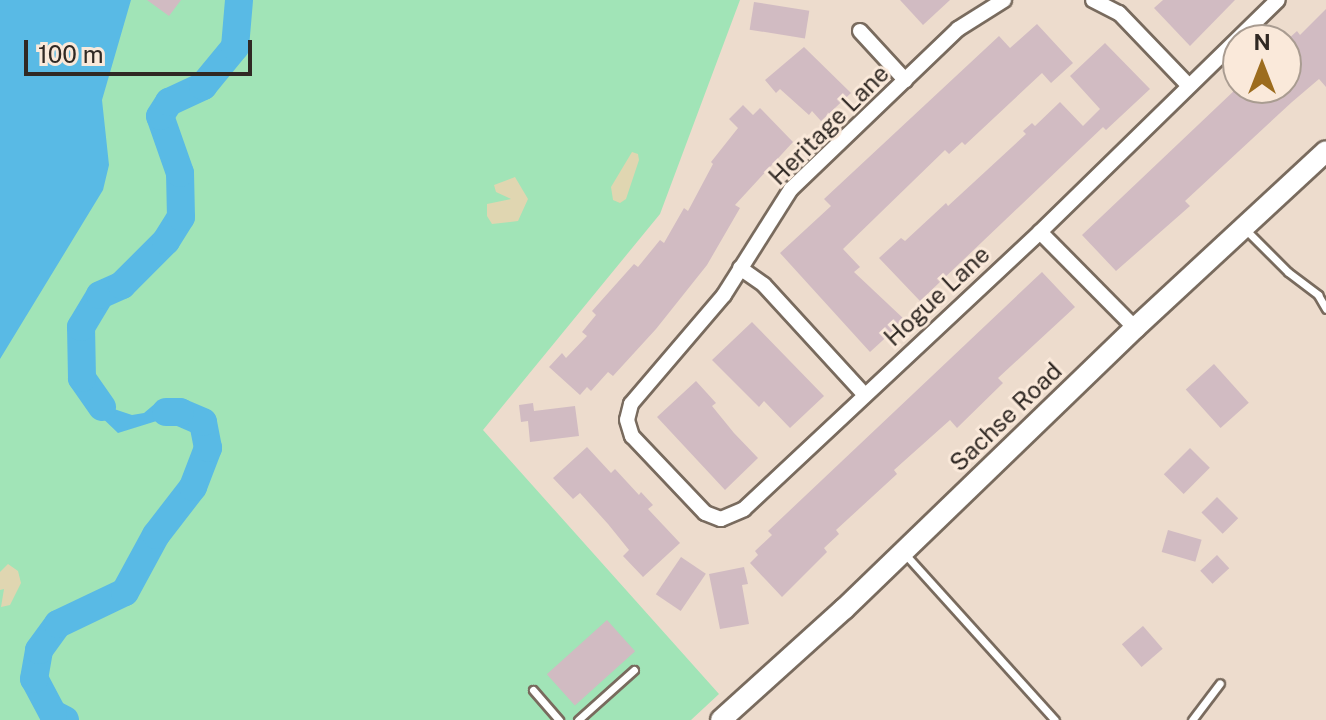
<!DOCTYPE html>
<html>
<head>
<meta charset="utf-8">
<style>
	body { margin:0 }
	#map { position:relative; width:1326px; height:720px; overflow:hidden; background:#eddccd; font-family:"Public Sans",sans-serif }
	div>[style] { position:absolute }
	.green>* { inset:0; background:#a1e4b7 }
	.sand>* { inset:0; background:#e0d6b1 }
	.water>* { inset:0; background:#59bae5 }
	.river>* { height:28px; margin:-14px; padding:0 14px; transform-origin:14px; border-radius:14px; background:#59bae5 }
	.building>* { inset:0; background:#d1bbc2; transform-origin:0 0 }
	.roads { filter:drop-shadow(2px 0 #796b5e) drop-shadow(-2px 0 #796b5e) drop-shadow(0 2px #796b5e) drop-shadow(0 -2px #796b5e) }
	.service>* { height:7px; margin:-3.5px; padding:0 3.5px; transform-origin:3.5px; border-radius:3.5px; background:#fff }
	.minor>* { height:14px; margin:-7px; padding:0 7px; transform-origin:7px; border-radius:7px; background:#fff }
	.secondary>* { height:20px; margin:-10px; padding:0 10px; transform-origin:10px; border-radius:10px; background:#fff }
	span { translate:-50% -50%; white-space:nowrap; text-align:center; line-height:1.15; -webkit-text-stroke:6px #fae9da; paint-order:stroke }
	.street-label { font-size:24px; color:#302924 }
	.north { position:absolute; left:1222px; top:24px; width:80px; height:80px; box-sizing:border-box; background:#fae9da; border:2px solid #a99c91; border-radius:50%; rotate:0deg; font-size:22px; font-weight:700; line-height:32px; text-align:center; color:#302924 }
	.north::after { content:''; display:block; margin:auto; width:28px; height:36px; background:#9c6c1e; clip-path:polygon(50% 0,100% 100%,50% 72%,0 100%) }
	.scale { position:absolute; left:24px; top:40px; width:228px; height:36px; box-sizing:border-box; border:4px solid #302924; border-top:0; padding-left:10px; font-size:24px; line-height:28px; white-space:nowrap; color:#302924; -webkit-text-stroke:6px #fae9da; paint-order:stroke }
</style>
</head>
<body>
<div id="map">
	<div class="green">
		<div style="clip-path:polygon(0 0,740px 0,660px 214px,483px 430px,719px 694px,691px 720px,0 720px)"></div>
	</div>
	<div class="sand">
		<div style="clip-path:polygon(632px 152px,638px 154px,639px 160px,626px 199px,620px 203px,613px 200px,611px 187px)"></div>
		<div style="clip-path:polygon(515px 177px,528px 199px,518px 221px,492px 224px,487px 216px,487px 204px,511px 199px,496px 192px,494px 185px)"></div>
		<div style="clip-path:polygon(8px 564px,18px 571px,21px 583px,10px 605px,1px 607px,4px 589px,0 590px,0 572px)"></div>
	</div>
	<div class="water">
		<div style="clip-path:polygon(0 0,131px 0,102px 100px,109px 165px,103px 190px,0 359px)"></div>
		<div style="clip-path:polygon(88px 370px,89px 380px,111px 408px,132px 415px,144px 413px,157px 402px,184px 403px,205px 412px,203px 422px,194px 430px,163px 419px,118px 433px,94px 410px,79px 384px)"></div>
	</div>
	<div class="river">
		<div style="left:102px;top:407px;width:35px;rotate:-125deg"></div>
		<div style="left:82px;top:378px;width:51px;rotate:-91.1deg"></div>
		<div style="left:81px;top:327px;width:37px;rotate:-59deg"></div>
		<div style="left:100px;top:295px;width:24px;rotate:-24deg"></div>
		<div style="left:122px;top:285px;width:62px;rotate:-45deg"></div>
		<div style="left:166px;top:241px;width:28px;rotate:-58deg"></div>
		<div style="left:181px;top:217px;width:44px;rotate:-91.3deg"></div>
		<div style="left:180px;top:173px;width:60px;rotate:-109.3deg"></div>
		<div style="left:160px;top:116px;width:17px;rotate:-57deg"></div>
		<div style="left:169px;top:102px;width:38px;rotate:-25deg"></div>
		<div style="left:203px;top:86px;width:50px;rotate:-50.6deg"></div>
		<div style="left:235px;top:47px;width:47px;rotate:-85.1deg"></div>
		<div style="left:65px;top:720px;width:13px;rotate:-153deg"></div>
		<div style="left:53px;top:714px;width:40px;rotate:-118deg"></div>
		<div style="left:34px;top:679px;width:29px;rotate:-80deg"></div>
		<div style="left:39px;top:650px;width:32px;rotate:-54deg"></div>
		<div style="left:58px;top:624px;width:74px;rotate:-25.5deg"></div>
		<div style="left:125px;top:592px;width:65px;rotate:-61.5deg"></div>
		<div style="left:156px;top:535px;width:61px;rotate:-52.4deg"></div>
		<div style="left:193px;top:487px;width:42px;rotate:-69deg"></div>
		<div style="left:208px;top:448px;width:26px;rotate:-101deg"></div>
		<div style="left:203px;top:422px;width:25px;rotate:-157deg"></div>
		<div style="left:180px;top:412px;width:14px;rotate:180deg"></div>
	</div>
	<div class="building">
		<div style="clip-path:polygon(147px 0,181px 0,169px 16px)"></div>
		<div style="clip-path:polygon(900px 0,950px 0,923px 25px)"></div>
		<div style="clip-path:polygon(1163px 0,1235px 0,1190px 46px,1154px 8px)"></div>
		<div style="left:754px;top:2px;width:56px;height:28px;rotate:9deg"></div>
		<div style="clip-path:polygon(1326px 9px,1326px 87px,1319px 79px,1292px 102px,1185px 201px,1190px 206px,1116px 271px,1082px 235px,1237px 88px,1286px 88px,1286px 41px,1297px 31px,1300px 35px)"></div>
		<div style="clip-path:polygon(1037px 24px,1073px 63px,1051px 83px,1042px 73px,965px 145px,962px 142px,949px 154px,945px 150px,843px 249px,860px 267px,854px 272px,905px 320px,870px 352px,780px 253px,831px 206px,824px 199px,999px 36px,1010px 48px)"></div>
		<div style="clip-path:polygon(1105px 43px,1150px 89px,1106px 130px,1103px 127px,920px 301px,879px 258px,901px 238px,905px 241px,946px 203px,948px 206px,1026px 134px,1023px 131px,1032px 123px,1035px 126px,1060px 102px,1083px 126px,1100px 109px,1070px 76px)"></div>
		<div style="clip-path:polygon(804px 47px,851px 93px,821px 121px,812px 111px,809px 115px,780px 89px,776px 93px,765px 80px)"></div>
		<div style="clip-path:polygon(743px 105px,753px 115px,760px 108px,793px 142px,735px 205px,740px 208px,707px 265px,656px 329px,613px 376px,608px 372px,591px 391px,587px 387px,580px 395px,549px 367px,562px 353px,566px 358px,587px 336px,582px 332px,596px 315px,592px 311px,634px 264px,638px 267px,660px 240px,664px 243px,684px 208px,688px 211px,713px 164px,711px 162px,738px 128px,729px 119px)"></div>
		<div style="clip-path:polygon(1042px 272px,1075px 307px,998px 378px,1003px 383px,957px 428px,950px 420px,894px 470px,897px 474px,836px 530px,839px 534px,824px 548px,827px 552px,782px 597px,750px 563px,758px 555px,755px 551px,772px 535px,768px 531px)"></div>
		<div style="clip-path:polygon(752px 322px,824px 396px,790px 428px,764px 401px,759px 407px,712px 360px)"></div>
		<div style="left:1214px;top:364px;width:52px;height:38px;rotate:48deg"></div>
		<div style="clip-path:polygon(696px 381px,716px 403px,712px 406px,734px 433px,758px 458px,725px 490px,657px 417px)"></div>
		<div style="clip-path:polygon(533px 403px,534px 411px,575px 406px,579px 436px,530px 442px,528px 421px,521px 422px,519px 405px)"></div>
		<div style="clip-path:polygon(587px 447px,611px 473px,615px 469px,639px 495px,641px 492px,653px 505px,648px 509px,680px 543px,643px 577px,623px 556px,629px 550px,608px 524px,580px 493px,573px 499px,553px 478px)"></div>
		<div style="left:1190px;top:448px;width:28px;height:37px;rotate:45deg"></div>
		<div style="left:1217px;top:497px;width:30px;height:22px;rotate:45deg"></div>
		<div style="left:1168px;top:530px;width:35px;height:23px;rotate:16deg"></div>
		<div style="left:1217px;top:555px;width:18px;height:23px;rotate:47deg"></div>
		<div style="left:681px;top:557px;width:30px;height:45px;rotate:34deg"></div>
		<div style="clip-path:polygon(744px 567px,748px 584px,742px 585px,749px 624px,720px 629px,709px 574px)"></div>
		<div style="left:607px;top:620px;width:42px;height:81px;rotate:48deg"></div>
		<div style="left:1143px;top:626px;width:30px;height:28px;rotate:49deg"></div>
	</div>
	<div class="roads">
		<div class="service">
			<div style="left:1245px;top:229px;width:61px;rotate:45deg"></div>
			<div style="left:1288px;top:272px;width:38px;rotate:37deg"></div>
			<div style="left:1318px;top:295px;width:16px;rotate:60deg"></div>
			<div style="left:904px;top:553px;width:225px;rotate:47.9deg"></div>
			<div style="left:533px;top:690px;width:40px;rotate:49deg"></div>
			<div style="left:578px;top:720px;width:75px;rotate:-41.8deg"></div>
			<div style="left:1192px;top:720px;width:46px;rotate:-52.9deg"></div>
		</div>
		<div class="minor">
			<div style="left:1004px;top:0;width:54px;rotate:147.8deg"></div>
			<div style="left:958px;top:29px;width:231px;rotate:136.2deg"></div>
			<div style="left:791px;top:189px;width:125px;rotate:122.3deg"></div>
			<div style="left:724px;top:295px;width:143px;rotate:130.5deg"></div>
			<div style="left:631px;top:404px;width:16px;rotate:104deg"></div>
			<div style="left:627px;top:420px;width:17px;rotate:73deg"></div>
			<div style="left:632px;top:436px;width:106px;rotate:46.5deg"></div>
			<div style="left:705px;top:513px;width:17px;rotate:21deg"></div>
			<div style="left:721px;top:519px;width:25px;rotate:-23deg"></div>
			<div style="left:744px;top:509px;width:405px;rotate:-43.1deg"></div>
			<div style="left:1040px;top:232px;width:332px;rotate:-44.3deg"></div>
			<div style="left:1093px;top:0;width:29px;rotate:27deg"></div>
			<div style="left:1119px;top:13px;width:100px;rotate:46.2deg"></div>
			<div style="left:860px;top:31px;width:67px;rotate:47.4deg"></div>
			<div style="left:1040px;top:232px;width:135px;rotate:45.3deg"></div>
			<div style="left:740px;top:268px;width:29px;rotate:35deg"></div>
			<div style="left:764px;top:285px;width:148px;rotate:47.5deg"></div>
		</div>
		<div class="secondary">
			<div style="left:721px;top:720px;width:166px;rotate:-42.1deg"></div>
			<div style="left:844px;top:609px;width:405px;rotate:-44deg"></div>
			<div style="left:1135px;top:328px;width:260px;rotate:-42.8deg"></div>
		</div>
	</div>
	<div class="street-label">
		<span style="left:829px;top:125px;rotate:-45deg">Heritage Lane</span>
		<span style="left:937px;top:296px;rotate:-43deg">Hogue Lane</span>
		<span style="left:1006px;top:417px;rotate:-44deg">Sachse Road</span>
	</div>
	<div class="north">N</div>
	<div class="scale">100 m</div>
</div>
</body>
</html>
